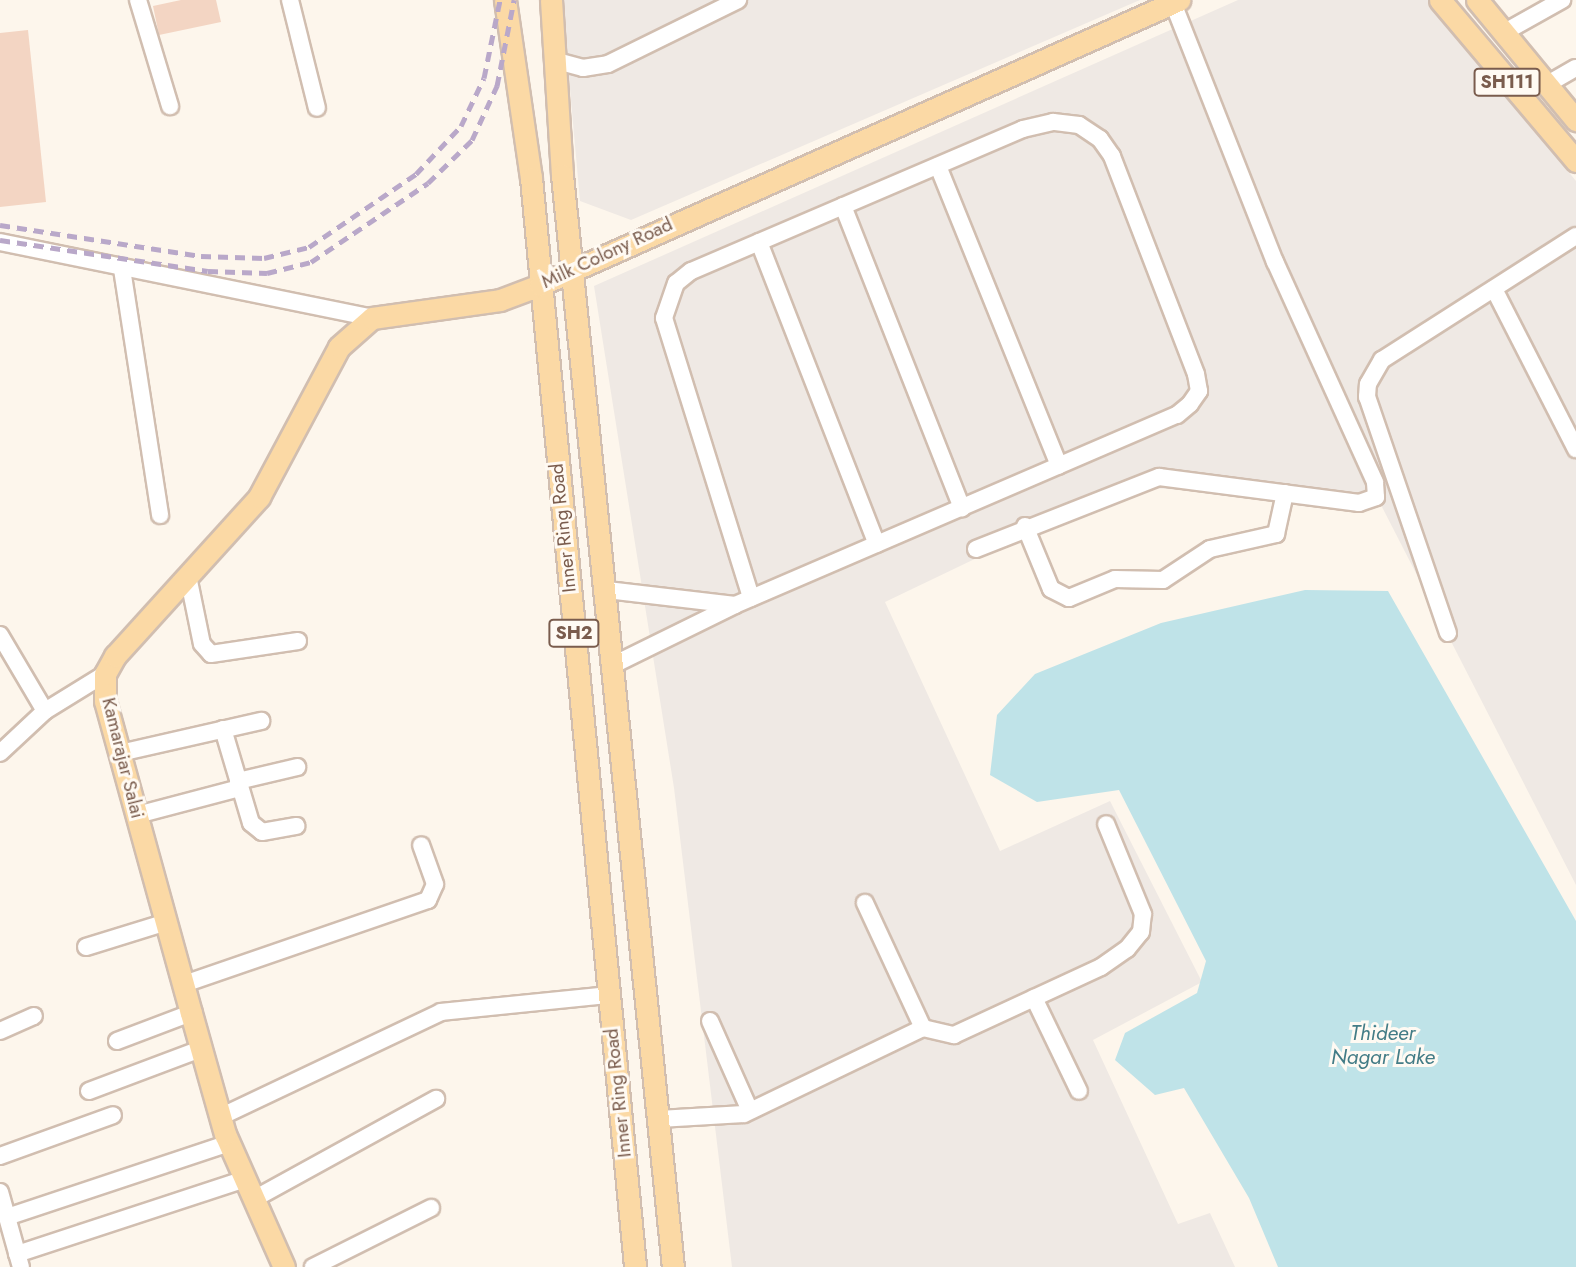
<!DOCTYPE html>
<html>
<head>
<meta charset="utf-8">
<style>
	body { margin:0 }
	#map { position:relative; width:1576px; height:1267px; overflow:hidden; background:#fdf6ec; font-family:Jost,sans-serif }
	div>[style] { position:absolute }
	.industrial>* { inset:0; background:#efe9e4 }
	.water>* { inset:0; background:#bfe3e8 }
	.building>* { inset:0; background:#f3d5c3 }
	.roads { filter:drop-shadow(2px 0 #d1beb0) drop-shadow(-2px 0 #d1beb0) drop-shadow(0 2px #d1beb0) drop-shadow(0 -2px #d1beb0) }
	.minor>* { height:16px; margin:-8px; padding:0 8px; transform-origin:8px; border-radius:8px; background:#fff }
	.major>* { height:21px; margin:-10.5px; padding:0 10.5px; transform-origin:10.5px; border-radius:10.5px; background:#fbd9a5 }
	.rail>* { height:5px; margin-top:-2.5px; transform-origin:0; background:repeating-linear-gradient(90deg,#b9a8c9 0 10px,transparent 0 17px) }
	span { translate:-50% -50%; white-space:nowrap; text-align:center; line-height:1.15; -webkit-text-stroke:6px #fffaf3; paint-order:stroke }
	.shield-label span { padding:2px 5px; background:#fffaf3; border:2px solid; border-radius:5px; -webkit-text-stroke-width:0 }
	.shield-label { font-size:18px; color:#7a5c4d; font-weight:700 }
	.street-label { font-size:19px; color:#7a5c4d }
	.water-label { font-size:21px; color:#437c86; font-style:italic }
</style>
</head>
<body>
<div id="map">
	<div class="industrial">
		<div style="clip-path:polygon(562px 0,1140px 0,631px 220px,580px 201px)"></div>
		<div style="clip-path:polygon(1238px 0,1428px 0,1576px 181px,1576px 885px,1381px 505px,1127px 486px,885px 602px,1000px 851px,1110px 801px,1202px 982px,1093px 1040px,1178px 1224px,1210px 1213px,1235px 1267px,732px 1267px,674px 788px,594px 286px)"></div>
	</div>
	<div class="water">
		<div style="clip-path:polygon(1305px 590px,1388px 591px,1576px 921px,1576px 1267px,1278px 1267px,1249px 1198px,1184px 1088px,1155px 1095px,1115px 1060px,1125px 1033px,1197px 993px,1206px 961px,1119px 790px,1037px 802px,990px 775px,997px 715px,1035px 674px,1161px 623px)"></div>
	</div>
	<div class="building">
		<div style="clip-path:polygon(181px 0,216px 0,221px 22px,159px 35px,153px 6px)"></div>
		<div style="clip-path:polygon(28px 30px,46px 202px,0 207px,0 33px)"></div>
	</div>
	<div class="roads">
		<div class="minor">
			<div style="left:138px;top:0;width:111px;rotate:73.2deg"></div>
			<div style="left:290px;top:0;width:111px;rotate:76deg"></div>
			<div style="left:1503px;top:33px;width:68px;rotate:-29.2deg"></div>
			<div style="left:557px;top:61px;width:27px;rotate:15deg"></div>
			<div style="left:583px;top:68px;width:25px;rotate:-9deg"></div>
			<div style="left:608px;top:64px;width:145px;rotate:-26.2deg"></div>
			<div style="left:1546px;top:85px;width:34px;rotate:-30deg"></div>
			<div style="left:938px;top:166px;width:323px;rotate:68deg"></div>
			<div style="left:843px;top:206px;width:325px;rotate:68.5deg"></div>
			<div style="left:0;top:242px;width:380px;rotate:11.5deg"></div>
			<div style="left:759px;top:242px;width:324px;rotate:68.7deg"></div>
			<div style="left:122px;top:269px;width:249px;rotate:81.2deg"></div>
			<div style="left:1494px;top:289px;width:180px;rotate:62.9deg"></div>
			<div style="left:1025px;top:526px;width:68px;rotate:67.6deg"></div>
			<div style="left:1051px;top:589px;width:20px;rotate:27deg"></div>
			<div style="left:1069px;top:598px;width:50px;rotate:-22.4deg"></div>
			<div style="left:1115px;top:579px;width:48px;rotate:1.2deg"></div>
			<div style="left:1163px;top:580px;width:56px;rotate:-33.4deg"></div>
			<div style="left:1210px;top:549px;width:68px;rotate:-12.8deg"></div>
			<div style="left:1276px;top:534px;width:42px;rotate:-77.6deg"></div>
			<div style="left:976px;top:549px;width:197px;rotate:-21.5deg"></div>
			<div style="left:1159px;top:477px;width:202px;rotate:7.4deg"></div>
			<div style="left:1359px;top:503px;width:18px;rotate:-19deg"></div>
			<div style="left:1376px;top:497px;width:15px;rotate:-94deg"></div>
			<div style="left:1375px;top:482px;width:242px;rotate:-114.4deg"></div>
			<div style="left:1275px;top:262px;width:278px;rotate:-111.5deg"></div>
			<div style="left:188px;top:576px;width:69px;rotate:78.4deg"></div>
			<div style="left:202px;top:644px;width:13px;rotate:48deg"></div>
			<div style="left:211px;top:654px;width:88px;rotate:-8.5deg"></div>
			<div style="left:607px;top:590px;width:129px;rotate:6.7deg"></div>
			<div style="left:1448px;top:633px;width:250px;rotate:-108.9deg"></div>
			<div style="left:1367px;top:397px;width:13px;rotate:-86deg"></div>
			<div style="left:1368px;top:384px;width:28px;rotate:-60deg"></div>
			<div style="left:1382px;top:360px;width:230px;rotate:-32.6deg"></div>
			<div style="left:0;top:635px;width:88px;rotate:59.4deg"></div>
			<div style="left:613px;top:665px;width:136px;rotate:-26.2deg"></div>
			<div style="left:735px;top:605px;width:481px;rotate:-23.3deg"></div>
			<div style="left:1177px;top:415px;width:17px;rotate:-40deg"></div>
			<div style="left:1190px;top:404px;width:16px;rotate:-55deg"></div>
			<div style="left:1199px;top:391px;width:17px;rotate:-100deg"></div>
			<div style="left:1196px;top:374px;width:234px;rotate:-111.1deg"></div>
			<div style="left:1112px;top:156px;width:21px;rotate:-125deg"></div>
			<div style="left:1100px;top:139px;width:25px;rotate:-146deg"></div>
			<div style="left:1079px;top:125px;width:26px;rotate:-173deg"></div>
			<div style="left:1053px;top:122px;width:31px;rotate:167deg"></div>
			<div style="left:1023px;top:129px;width:361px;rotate:156.8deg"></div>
			<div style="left:691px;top:271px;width:19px;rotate:141deg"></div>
			<div style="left:676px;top:283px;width:37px;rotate:109deg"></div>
			<div style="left:664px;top:318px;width:293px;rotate:72.7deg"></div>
			<div style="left:223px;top:729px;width:98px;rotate:73.4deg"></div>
			<div style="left:251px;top:823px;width:14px;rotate:39deg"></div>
			<div style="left:262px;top:832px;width:35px;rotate:-10deg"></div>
			<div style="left:0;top:753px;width:62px;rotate:-43deg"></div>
			<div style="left:45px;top:711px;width:70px;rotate:-31.7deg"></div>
			<div style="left:120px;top:753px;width:145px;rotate:-12.8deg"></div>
			<div style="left:238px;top:781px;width:61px;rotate:-13.3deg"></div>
			<div style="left:137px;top:815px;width:106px;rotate:-14.7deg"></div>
			<div style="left:86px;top:947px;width:85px;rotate:-17.2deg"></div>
			<div style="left:184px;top:984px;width:258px;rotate:-19deg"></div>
			<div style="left:428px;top:900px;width:17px;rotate:-66deg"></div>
			<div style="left:435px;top:884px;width:41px;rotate:-109.7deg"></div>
			<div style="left:1034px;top:998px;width:103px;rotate:64.2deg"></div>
			<div style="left:710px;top:1021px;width:98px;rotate:66deg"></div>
			<div style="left:923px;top:1028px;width:32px;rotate:13deg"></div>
			<div style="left:954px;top:1035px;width:162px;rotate:-24.8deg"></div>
			<div style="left:1101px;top:967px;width:32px;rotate:-35deg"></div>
			<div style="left:1127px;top:949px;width:22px;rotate:-51deg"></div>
			<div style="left:1141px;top:932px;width:18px;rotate:-84deg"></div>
			<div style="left:1143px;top:914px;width:97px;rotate:-112.3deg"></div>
			<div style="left:0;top:1031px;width:37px;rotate:-24deg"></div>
			<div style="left:117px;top:1041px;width:79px;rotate:-20.7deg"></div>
			<div style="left:89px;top:1091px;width:120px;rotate:-20.6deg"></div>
			<div style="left:220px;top:1117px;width:245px;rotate:-25.4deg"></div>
			<div style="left:441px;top:1012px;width:169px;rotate:-5.8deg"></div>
			<div style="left:659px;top:1119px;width:85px;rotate:-3.4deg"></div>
			<div style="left:744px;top:1114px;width:199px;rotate:-25.7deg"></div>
			<div style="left:923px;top:1028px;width:138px;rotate:-114.9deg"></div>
			<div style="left:0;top:1156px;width:120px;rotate:-19.9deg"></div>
			<div style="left:0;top:1192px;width:78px;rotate:74.4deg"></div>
			<div style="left:254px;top:1199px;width:208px;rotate:-28.8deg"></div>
			<div style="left:7px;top:1217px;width:234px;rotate:-18.4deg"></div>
			<div style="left:17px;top:1254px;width:240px;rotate:-18.2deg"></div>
			<div style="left:313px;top:1267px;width:132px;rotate:-26.6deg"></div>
		</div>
		<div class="major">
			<div style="left:505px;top:0;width:180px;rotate:81.7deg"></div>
			<div style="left:531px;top:178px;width:1094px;rotate:84.54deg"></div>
			<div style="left:551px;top:0;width:175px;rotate:86.4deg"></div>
			<div style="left:562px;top:175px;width:1098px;rotate:84.2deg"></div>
			<div style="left:1440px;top:0;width:211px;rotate:49.8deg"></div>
			<div style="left:1477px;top:0;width:156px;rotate:50.5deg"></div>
			<div style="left:284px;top:1267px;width:145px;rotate:-113.9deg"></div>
			<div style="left:225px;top:1134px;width:126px;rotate:-105.7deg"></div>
			<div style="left:191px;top:1013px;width:324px;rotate:-105.4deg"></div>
			<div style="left:105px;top:701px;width:27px;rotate:-90deg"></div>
			<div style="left:105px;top:674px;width:21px;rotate:-61deg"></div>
			<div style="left:115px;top:656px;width:215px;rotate:-47.8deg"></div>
			<div style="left:259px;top:497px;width:170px;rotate:-61.9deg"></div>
			<div style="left:339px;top:347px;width:44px;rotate:-41.3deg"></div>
			<div style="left:372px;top:318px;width:129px;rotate:-8deg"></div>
			<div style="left:500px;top:300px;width:43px;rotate:-20.6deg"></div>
			<div style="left:540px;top:285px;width:700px;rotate:-24.04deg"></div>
		</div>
	</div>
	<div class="rail">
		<div style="left:0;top:225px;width:203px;rotate:8.8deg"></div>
		<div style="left:201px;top:256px;width:63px;rotate:1.8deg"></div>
		<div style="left:264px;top:258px;width:46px;rotate:-13.7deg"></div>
		<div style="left:309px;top:247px;width:130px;rotate:-34.3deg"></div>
		<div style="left:416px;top:174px;width:66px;rotate:-46.8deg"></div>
		<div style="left:461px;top:126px;width:53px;rotate:-64.4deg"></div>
		<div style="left:484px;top:78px;width:80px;rotate:-78.4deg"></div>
		<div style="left:0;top:240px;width:210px;rotate:8.5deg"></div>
		<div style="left:208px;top:271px;width:59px;rotate:1.9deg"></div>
		<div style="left:267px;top:273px;width:45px;rotate:-14deg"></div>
		<div style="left:311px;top:262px;width:141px;rotate:-34deg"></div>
		<div style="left:428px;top:183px;width:62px;rotate:-44.3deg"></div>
		<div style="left:472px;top:140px;width:60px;rotate:-65.2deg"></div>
		<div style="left:497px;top:86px;width:88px;rotate:-78.8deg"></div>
	</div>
	<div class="shield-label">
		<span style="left:1507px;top:82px">SH111</span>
		<span style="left:574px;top:633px">SH2</span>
	</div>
	<div class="street-label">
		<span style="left:607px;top:253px;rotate:-25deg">Milk Colony Road</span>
		<span style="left:563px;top:528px;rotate:-96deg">Inner Ring Road</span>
		<span style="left:123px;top:758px;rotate:76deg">Kamarajar Salai</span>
		<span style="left:618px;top:1093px;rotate:-96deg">Inner Ring Road</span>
	</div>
	<div class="water-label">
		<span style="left:1383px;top:1045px">Thideer<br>Nagar Lake</span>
	</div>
</div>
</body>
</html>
